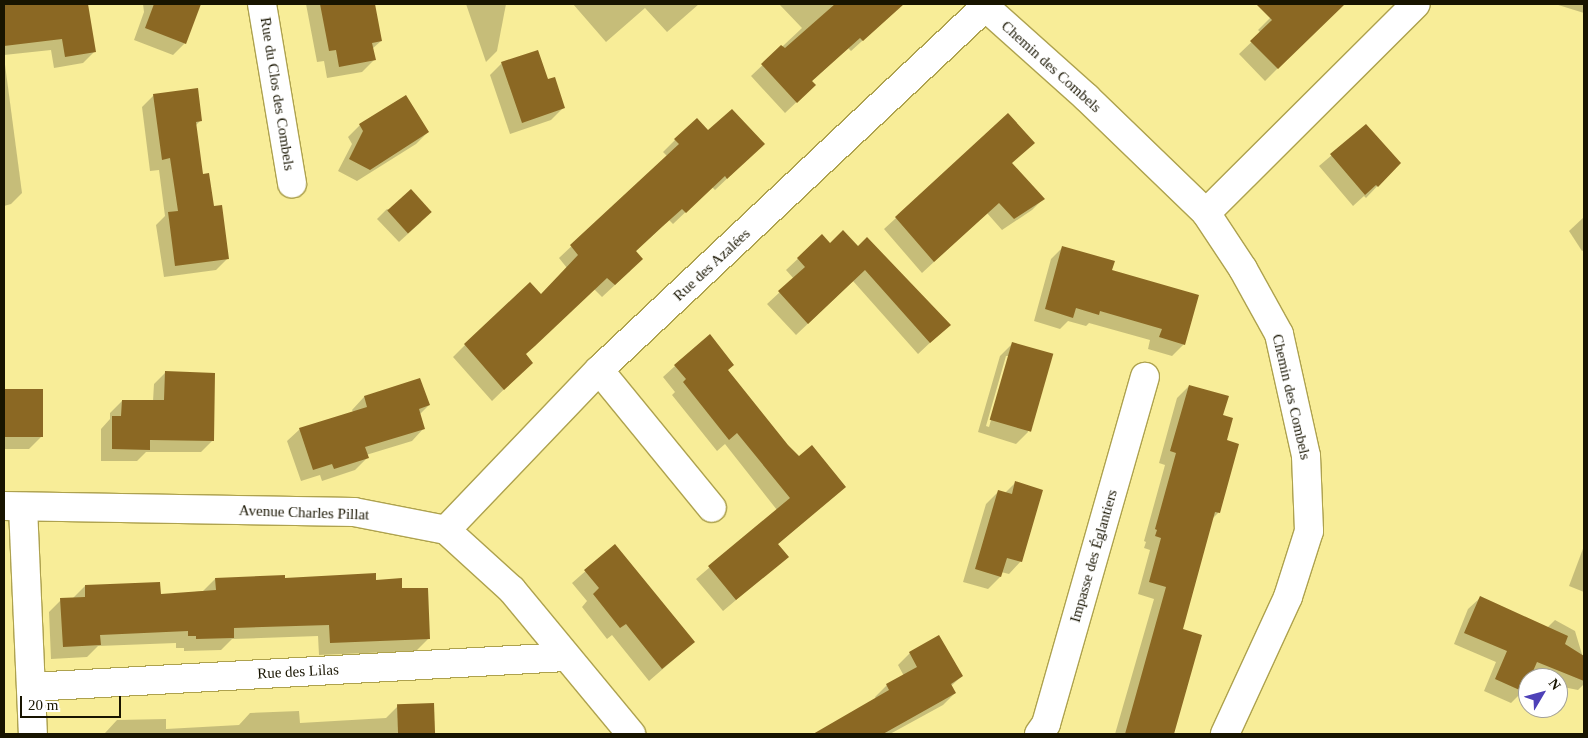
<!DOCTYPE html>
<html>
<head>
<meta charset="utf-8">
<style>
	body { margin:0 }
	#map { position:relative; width:1588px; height:738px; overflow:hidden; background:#f8ed98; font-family:"Times New Roman",serif }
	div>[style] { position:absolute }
	.shadow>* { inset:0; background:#0003 }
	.building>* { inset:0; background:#8b6823; transform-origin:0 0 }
	.roads { filter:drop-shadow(1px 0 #aea24e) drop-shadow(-1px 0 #aea24e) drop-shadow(0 1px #aea24e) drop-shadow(0 -1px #aea24e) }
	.minor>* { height:28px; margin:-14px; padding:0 14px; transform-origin:14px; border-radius:14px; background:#fff }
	span { translate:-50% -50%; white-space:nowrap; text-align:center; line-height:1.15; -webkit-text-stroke:5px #fff; paint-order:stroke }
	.street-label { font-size:15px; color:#181400 }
	.frame { position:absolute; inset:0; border:5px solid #181400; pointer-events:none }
	.north { position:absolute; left:1518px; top:668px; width:50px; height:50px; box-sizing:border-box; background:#fff; border:1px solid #a3a199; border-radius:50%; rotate:53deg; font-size:14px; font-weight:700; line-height:20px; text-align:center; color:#181400 }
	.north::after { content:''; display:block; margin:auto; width:18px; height:22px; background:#4e41b8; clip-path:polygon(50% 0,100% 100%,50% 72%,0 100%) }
	.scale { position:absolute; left:20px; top:696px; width:101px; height:22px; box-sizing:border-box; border:2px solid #181400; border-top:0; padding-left:6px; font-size:15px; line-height:18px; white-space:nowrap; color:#181400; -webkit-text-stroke:4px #fff; paint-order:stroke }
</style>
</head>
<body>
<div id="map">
	<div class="shadow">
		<div style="clip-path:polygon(4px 4px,87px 4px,94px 52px,83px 63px,54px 68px,51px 50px,4px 55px)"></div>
		<div style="clip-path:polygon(143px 4px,199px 4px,185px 43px,173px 55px,134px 40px,144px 12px)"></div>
		<div style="clip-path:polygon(306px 4px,374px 4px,381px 41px,372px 49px,374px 60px,362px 72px,327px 78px,324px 61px,317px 62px)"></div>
		<div style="clip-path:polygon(466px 4px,506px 4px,497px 51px,486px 62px)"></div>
		<div style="clip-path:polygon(573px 4px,699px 4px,667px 32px,645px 8px,606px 42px)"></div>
		<div style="clip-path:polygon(779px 4px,903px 4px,851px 51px,848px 48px,811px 82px,803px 96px,785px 113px,751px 76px,802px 28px)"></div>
		<div style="clip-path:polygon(1284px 4px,1323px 4px,1332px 14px,1265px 81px,1239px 54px,1261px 33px,1258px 30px)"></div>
		<div style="clip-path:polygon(1555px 4px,1584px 4px,1584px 13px)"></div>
		<div style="clip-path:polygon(4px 57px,22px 193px,11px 204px,4px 206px)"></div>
		<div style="clip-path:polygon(502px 63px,547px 81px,563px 108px,551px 120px,510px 134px,490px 75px)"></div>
		<div style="clip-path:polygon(154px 95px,200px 121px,195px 126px,202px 175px,228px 258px,216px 270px,164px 277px,156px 225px,165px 216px,159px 170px,150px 171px,142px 107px)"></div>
		<div style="clip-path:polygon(360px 125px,428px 132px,416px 144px,357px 181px,338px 171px,352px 144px,348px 137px)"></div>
		<div style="clip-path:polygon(1366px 126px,1399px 163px,1366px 198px,1364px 196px,1353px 206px,1319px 166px)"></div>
		<div style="clip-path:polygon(708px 132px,751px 156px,715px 190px,712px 187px,673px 224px,669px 220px,635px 252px,630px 271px,602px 297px,594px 289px,524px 354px,531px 363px,492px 401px,453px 357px,465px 345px,541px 295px,567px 268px,559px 258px,667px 156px,663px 152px,675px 140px)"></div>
		<div style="clip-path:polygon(1011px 164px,1043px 199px,1032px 210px,1002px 230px,987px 213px,922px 273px,884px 229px,896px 218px)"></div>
		<div style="clip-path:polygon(387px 209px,421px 222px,399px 242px,377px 219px)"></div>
		<div style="clip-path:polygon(1584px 217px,1584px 250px,1582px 251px,1569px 231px)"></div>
		<div style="clip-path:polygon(822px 236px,830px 245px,949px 325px,918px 354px,853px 281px,796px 335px,767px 304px,794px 279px,786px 270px)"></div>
		<div style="clip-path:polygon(1063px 247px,1110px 271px,1184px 344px,1172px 356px,1148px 349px,1150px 340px,1089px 323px,1086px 326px,1068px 321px,1060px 329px,1034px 321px,1051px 259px)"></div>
		<div style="clip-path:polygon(evenodd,1012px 344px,1028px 432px,1016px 444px,978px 432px,1000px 356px,1012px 344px,1006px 356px,1009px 356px,989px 427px,986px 426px,1006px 356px)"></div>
		<div style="clip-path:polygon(675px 366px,727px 371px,787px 446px,799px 457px,844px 487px,777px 545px,787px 557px,723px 611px,696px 579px,777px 510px,725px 444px,717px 451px,672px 395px,675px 392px,663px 377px)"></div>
		<div style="clip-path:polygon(165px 373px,213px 440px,201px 452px,146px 452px,137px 461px,101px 461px,101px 429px,110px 419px,110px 413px,122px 401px,153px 401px,154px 384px)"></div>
		<div style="clip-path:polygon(1189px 386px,1222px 416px,1225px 441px,1219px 512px,1212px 519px,1181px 630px,1167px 734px,1115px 734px,1154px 599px,1138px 594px,1150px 550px,1144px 548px,1146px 542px,1144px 541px,1165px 465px,1159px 463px,1177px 398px)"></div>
		<div style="clip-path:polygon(4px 390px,42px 391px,41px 437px,29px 449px,4px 449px)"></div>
		<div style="clip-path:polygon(364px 397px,429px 405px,420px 414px,424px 428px,412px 441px,366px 455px,367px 458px,355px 470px,322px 481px,320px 475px,301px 481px,287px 441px,300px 429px,353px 412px,352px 410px)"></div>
		<div style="clip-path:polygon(1015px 483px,1021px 561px,1009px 574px,1001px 572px,1000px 577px,988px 589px,963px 582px,986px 504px,999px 491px,1005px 493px)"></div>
		<div style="clip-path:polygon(614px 546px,694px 642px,649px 681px,612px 635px,607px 639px,582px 607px,587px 601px,572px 583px)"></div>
		<div style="clip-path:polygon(1584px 546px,1584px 592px,1569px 586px)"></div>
		<div style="clip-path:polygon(215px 579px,375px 581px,428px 639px,416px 651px,319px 655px,318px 636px,232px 639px,221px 650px,184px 651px,184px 648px,176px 648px,176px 643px,98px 646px,87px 657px,51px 659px,49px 612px,61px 600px,72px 599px,85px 586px,160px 596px,203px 591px)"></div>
		<div style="clip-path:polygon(1480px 598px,1547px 628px,1555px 620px,1575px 631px,1584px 661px,1584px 684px,1578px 690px,1558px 686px,1558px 678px,1537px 678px,1530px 675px,1523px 691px,1511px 703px,1484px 691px,1496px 662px,1454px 644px,1468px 609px)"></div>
		<div style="clip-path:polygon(910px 653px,962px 676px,951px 686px,955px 693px,943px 705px,890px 734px,817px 734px,876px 699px,875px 697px,887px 685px,904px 676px,898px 665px)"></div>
		<div style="clip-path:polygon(432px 704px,434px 734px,75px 734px,105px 733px,117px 720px,166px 719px,166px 729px,239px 725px,250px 713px,299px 711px,300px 723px,386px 718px,398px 706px)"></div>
	</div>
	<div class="building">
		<div style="clip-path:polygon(4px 4px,88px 4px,96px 52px,65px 57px,62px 39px,4px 46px)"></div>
		<div style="clip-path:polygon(154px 4px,201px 4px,186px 44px,145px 28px)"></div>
		<div style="clip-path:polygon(320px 4px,375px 4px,382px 41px,372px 43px,376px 60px,339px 67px,336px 50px,329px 51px)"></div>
		<div style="clip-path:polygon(835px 4px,904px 4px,863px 41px,860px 38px,812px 81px,816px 85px,797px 103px,761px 64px,781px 45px,785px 48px)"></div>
		<div style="clip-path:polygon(1256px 4px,1345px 4px,1278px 69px,1250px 41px,1272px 20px)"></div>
		<div style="clip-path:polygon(538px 50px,548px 79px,555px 77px,565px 108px,522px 123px,501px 62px)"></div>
		<div style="clip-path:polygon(198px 88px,202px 121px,196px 122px,203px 174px,209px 173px,214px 206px,222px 205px,229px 259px,175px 266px,168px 212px,178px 211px,170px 158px,162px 160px,153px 94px)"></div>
		<div style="clip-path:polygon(406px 95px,429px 132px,370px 170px,349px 159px,363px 131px,359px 124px)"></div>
		<div style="clip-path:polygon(732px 109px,765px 144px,727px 179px,725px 176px,686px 213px,682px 209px,663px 226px,636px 251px,643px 259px,615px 285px,607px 278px,535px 346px,526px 354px,533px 363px,504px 390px,464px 344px,530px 282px,541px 294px,578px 255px,570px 245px,679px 144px,674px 139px,697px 118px,708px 130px)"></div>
		<div style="clip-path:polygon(1008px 113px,1035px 143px,1012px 163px,1045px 199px,1014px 219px,999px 203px,934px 262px,895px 217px)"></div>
		<div style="clip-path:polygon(1366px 124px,1401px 163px,1378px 187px,1376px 185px,1365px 195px,1330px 154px)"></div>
		<div style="left:411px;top:189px;width:31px;height:32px;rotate:48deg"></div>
		<div style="clip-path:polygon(843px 230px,858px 246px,867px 237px,951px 325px,930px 343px,865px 270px,808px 324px,778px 291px,805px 267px,797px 258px,822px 234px,830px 243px)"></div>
		<div style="clip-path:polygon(1062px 246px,1115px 261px,1112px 270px,1199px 295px,1185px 345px,1159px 337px,1162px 329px,1100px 311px,1099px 315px,1076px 308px,1073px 318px,1045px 309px)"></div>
		<div style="clip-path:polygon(710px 334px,734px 365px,728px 370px,788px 445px,799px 456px,812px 445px,846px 487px,778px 544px,789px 557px,736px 600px,708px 566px,790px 498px,737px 433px,729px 440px,683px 382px,686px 379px,674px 365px)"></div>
		<div style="left:1012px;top:342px;width:43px;height:81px;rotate:16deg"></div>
		<div style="clip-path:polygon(165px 371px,215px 373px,214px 441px,150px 440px,150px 450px,112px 449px,112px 416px,121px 416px,122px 400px,164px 400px)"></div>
		<div style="clip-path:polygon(420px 378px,430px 405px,419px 409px,425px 429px,365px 447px,369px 458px,334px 469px,332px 464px,313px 470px,299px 428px,367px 407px,364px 396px)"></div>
		<div style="clip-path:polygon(1189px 385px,1229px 396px,1223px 415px,1233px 418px,1227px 440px,1239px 444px,1220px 513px,1215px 512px,1183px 629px,1202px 635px,1174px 734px,1125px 734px,1166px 587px,1149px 582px,1161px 538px,1155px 536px,1157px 530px,1155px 529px,1176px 453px,1170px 451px)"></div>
		<div style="left:4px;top:389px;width:39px;height:48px"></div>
		<div style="clip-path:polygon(1015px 481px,1043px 490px,1022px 562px,1007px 558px,1001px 577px,975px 569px,998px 490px,1012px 494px)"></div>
		<div style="clip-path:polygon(615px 544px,695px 642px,662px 669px,626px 624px,620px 628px,593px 594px,599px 588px,584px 570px)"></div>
		<div style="clip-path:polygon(376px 573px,376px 580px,402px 578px,402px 588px,428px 588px,430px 639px,330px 643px,329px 625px,234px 628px,234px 638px,196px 639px,196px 636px,188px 636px,188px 631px,100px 635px,101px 645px,63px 647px,60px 598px,85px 597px,85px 585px,160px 582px,161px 594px,216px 590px,215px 578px,285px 575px,285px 578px)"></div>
		<div style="clip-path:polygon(1480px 596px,1568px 636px,1565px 644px,1584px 656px,1584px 681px,1537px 662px,1530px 678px,1528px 678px,1524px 692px,1495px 679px,1507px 651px,1464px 633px)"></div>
		<div style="clip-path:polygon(939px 635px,963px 676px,951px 684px,956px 693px,883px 734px,813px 734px,889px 690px,886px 684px,917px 667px,909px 652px)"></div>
		<div style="left:434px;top:703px;width:31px;height:37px;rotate:88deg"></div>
	</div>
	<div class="roads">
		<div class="minor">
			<div style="left:262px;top:4px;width:182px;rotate:80.5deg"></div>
			<div style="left:982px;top:4px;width:140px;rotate:41.8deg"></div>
			<div style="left:1086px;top:97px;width:167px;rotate:44deg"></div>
			<div style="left:1206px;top:213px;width:67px;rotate:56.5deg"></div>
			<div style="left:1243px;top:269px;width:74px;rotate:61deg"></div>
			<div style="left:1279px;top:334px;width:125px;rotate:77.5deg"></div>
			<div style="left:1306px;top:456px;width:75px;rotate:87.7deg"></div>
			<div style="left:1309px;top:531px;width:69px;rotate:107.7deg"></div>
			<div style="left:1288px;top:597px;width:151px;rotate:114.7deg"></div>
			<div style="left:1206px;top:213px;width:296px;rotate:-44.9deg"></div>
			<div style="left:599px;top:370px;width:178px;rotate:50.7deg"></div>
			<div style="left:4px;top:506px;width:350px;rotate:1deg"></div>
			<div style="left:354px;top:512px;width:94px;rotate:11.1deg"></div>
			<div style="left:446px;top:530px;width:89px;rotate:42.3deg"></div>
			<div style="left:512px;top:590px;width:187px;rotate:50.4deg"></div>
			<div style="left:23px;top:507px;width:227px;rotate:87.5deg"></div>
			<div style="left:446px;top:530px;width:221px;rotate:-46.3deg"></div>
			<div style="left:599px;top:370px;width:530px;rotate:-43.24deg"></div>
			<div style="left:31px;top:687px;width:536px;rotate:-3.21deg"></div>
			<div style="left:1039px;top:734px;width:12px;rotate:-55deg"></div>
			<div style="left:1046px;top:724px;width:361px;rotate:-74.1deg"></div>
		</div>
	</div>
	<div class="street-label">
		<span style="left:1051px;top:67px;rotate:42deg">Chemin des Combels</span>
		<span style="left:277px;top:94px;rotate:81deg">Rue du Clos des Combels</span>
		<span style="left:712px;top:265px;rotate:-43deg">Rue des Azalées</span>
		<span style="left:1291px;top:397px;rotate:77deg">Chemin des Combels</span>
		<span style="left:304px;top:513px;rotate:2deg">Avenue Charles Pillat</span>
		<span style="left:1094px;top:556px;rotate:-74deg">Impasse des Églantiers</span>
		<span style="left:298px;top:672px;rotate:-3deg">Rue des Lilas</span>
	</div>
	<div class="frame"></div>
	<div class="north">N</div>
	<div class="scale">20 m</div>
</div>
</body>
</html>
